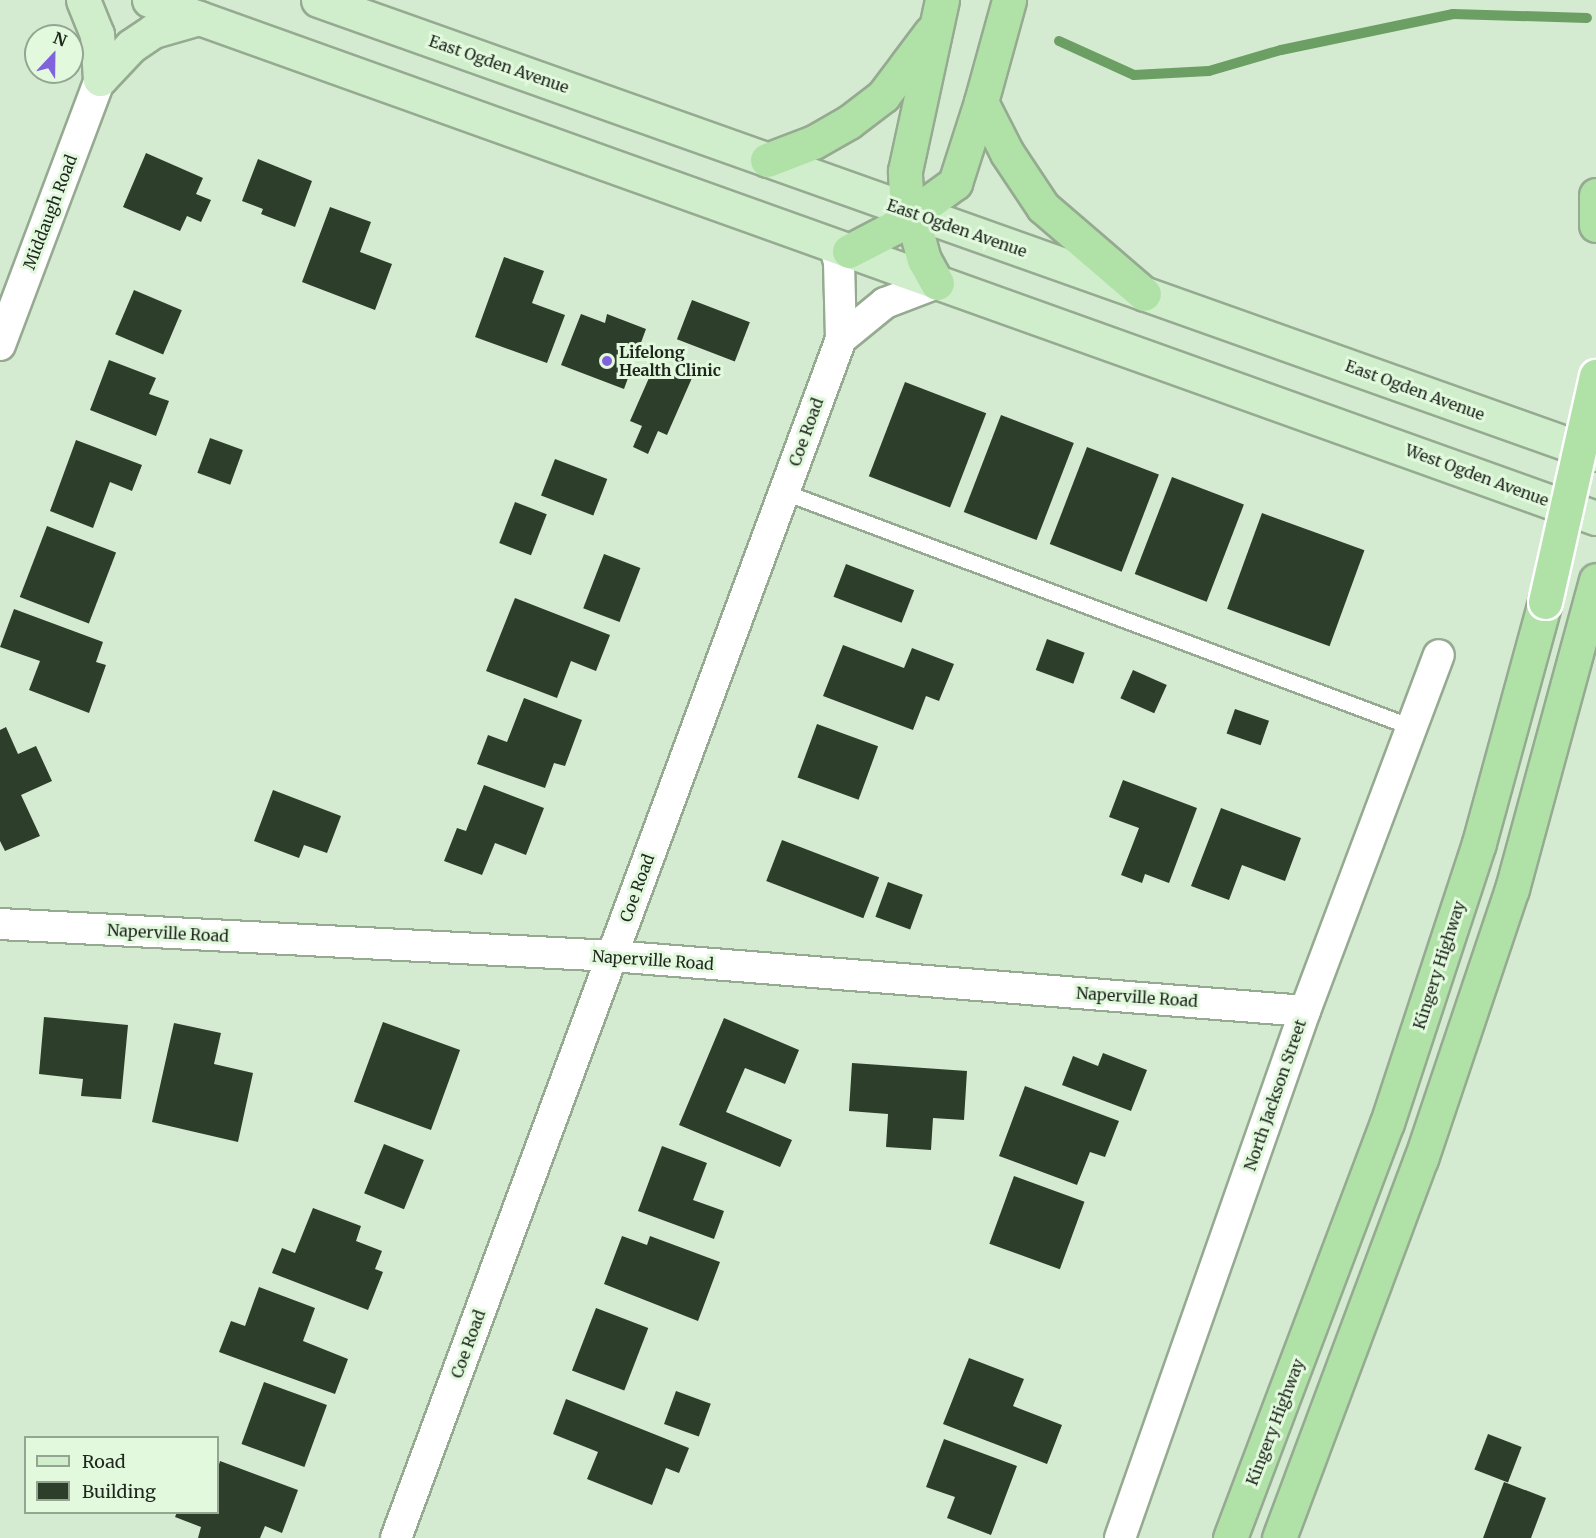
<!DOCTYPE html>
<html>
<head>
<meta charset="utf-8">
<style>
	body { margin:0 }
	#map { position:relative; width:1596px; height:1538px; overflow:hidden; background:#d5ebd1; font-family:Merriweather,serif }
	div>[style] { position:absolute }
	.stream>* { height:10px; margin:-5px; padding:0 5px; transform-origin:5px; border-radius:5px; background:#6b9f63 }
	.building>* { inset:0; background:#2d3f2a; transform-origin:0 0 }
	.roads { filter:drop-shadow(2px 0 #95aa91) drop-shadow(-2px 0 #95aa91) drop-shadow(0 2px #95aa91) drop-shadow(0 -2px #95aa91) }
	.service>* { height:15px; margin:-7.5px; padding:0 7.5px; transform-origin:7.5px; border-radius:7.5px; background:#fff }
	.minor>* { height:30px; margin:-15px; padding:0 15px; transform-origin:15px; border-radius:15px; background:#fff }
	.primary>* { height:33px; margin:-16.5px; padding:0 16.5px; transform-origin:16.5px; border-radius:16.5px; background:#d0eecb }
	.motorway>* { height:33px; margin:-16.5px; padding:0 16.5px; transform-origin:16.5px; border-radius:16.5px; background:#b0e2a8 }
	.bridges { filter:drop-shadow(2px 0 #fff) drop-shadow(-2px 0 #fff) drop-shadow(0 2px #fff) drop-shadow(0 -2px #fff) }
	.motorway-bridge>* { height:33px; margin:-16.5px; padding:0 16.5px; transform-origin:16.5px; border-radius:16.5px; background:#b0e2a8 }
	.dots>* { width:16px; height:16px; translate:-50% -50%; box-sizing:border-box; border:3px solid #e2f9de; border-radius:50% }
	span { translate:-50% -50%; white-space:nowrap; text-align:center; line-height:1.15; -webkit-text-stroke:6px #e2f9de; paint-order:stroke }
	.street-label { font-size:16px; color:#1e261d }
	.poi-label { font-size:16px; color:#1e261d; font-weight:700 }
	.left { translate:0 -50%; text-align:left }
	.legend { position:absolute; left:24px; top:1436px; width:195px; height:78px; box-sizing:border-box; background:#e2f9de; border:2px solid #94a591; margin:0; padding:8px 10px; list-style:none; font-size:18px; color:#1e261d }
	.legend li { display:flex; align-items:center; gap:12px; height:30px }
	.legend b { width:30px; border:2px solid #94a591 }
	.north { position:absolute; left:24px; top:24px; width:60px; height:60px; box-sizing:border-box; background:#e2f9de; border:2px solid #94a591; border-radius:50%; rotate:22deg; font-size:16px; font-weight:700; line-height:24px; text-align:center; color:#1e261d }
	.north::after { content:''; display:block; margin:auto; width:21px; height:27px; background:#8062dd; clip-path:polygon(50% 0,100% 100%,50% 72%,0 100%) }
</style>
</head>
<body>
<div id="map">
	<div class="stream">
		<div style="left:1059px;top:41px;width:82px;rotate:24.4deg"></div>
		<div style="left:1134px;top:75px;width:75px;rotate:-3.1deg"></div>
		<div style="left:1209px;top:71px;width:75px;rotate:-16.3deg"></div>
		<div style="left:1281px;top:50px;width:176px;rotate:-11.8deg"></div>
		<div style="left:1453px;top:14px;width:134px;rotate:1.7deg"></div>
	</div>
	<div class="building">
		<div style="clip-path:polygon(146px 153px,203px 178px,196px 194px,211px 200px,201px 222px,187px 216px,180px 231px,123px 207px)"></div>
		<div style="clip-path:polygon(258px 159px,312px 181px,295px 227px,261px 214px,263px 209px,242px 201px)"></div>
		<div style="clip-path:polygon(330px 207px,371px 222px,360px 252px,392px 264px,375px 310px,302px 282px)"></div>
		<div style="clip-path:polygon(504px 257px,544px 271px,532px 303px,565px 315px,547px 363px,475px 337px)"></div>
		<div style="left:134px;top:290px;width:52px;height:48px;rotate:23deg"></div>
		<div style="left:692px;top:300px;width:62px;height:42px;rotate:21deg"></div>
		<div style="clip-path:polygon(581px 314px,605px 323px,607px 314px,646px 329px,624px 389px,561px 365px)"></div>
		<div style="clip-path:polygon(109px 360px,156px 378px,149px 394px,169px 401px,156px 436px,90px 410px)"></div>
		<div style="clip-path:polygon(656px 362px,692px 378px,667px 435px,658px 431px,648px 454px,633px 447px,642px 426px,630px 421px)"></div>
		<div style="left:905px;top:382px;width:87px;height:101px;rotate:21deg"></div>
		<div style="left:1001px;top:415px;width:78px;height:104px;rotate:21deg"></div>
		<div style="left:210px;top:438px;width:35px;height:37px;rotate:20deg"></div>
		<div style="clip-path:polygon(76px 440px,142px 465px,132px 491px,110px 482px,93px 528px,50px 511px)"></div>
		<div style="left:1087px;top:447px;width:77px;height:104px;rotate:21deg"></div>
		<div style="left:555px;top:459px;width:56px;height:39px;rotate:21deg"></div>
		<div style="left:1172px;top:477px;width:77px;height:104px;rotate:21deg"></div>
		<div style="left:515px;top:502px;width:34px;height:44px;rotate:21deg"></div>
		<div style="left:1262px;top:513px;width:109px;height:102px;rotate:20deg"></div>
		<div style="left:47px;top:526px;width:74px;height:76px;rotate:21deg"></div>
		<div style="left:604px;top:554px;width:39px;height:58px;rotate:21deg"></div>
		<div style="left:846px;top:564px;width:73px;height:35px;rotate:21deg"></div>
		<div style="clip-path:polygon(515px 598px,610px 635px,596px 671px,571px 661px,557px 698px,486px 671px)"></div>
		<div style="clip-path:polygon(14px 609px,103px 642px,96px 662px,106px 665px,89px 713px,29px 690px,40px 661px,0 647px)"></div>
		<div style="left:1047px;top:639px;width:40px;height:33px;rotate:20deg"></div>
		<div style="clip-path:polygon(843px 645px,904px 668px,912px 648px,954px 664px,939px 701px,926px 696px,913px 730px,823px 696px)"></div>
		<div style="left:1133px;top:670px;width:37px;height:31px;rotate:24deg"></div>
		<div style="clip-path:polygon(524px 698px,582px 720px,565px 766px,554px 763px,545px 788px,477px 764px,488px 735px,507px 742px)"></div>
		<div style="left:1235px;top:709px;width:36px;height:26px;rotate:19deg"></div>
		<div style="left:817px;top:724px;width:65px;height:57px;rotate:20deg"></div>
		<div style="clip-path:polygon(6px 727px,18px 754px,36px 746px,52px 781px,21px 795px,40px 836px,5px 851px,0 841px,0 730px)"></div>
		<div style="clip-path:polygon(1123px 780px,1197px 808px,1169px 883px,1145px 874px,1142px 883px,1121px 875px,1139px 828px,1109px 817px)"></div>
		<div style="clip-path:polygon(484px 785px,544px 808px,526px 855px,495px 843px,482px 875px,444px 861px,457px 828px,466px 831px)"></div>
		<div style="clip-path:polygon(273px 790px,341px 816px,327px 853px,304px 845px,299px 858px,254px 841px)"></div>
		<div style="clip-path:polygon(1221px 808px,1301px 838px,1285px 881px,1242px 865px,1229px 900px,1191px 886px)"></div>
		<div style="left:782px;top:840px;width:104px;height:44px;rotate:21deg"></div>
		<div style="left:888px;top:882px;width:37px;height:37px;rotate:20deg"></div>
		<div style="clip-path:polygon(44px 1017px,128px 1025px,121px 1099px,81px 1096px,83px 1079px,39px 1074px)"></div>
		<div style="clip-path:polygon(724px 1018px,799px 1050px,785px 1084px,745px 1068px,726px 1112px,792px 1140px,780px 1167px,679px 1125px)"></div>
		<div style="left:383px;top:1022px;width:82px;height:85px;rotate:20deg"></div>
		<div style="clip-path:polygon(174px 1023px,221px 1033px,214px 1064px,253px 1073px,238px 1142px,152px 1122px)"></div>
		<div style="clip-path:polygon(1103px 1053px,1147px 1070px,1131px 1111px,1062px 1085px,1073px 1056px,1098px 1066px)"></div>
		<div style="clip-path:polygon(852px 1063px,967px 1071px,964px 1120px,933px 1118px,931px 1150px,886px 1147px,888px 1114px,849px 1111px)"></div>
		<div style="clip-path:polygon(1025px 1086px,1119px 1121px,1105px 1157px,1090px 1152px,1077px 1185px,999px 1156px)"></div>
		<div style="left:384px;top:1144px;width:43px;height:53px;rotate:22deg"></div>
		<div style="clip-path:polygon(662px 1146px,707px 1163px,693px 1200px,724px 1211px,714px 1239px,638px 1211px)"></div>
		<div style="left:1014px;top:1176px;width:75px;height:72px;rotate:20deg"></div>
		<div style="clip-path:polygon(313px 1208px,361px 1226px,356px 1241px,382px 1251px,375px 1269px,383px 1272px,368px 1310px,272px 1273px,282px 1248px,295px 1253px)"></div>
		<div style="clip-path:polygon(622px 1236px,647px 1245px,650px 1236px,720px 1262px,698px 1321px,604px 1284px)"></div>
		<div style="clip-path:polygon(259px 1287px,315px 1308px,303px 1341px,348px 1359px,335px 1394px,219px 1352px,231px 1321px,245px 1326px)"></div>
		<div style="left:596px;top:1308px;width:56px;height:67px;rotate:21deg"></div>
		<div style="clip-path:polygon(969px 1358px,1024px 1379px,1013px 1406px,1062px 1425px,1047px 1464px,943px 1424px)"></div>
		<div style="left:264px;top:1382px;width:67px;height:66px;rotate:20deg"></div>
		<div style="left:676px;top:1391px;width:37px;height:35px;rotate:20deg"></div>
		<div style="clip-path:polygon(566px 1399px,689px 1448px,679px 1473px,666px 1468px,652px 1505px,587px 1479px,598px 1452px,553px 1434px)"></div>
		<div style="left:1488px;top:1434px;width:36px;height:38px;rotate:21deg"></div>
		<div style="clip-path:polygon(944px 1439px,1017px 1466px,991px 1535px,947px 1518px,955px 1497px,926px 1487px)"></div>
		<div style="clip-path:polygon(220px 1461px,298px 1490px,282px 1533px,265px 1526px,260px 1538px,198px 1538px,201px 1527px,175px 1517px,177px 1512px,218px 1512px,218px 1468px)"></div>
		<div style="clip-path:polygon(1504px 1482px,1546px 1498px,1531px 1538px,1483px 1538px)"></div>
	</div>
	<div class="roads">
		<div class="service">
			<div style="left:784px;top:492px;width:671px;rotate:20.52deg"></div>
		</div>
		<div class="minor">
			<div style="left:841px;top:339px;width:57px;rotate:-39.3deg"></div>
			<div style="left:885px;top:303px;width:56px;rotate:-21deg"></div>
			<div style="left:0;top:345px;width:284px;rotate:-69.4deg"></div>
			<div style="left:0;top:924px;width:613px;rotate:2.99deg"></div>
			<div style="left:612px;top:956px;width:695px;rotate:4.54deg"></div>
			<div style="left:396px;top:1538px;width:1279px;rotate:-69.64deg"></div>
			<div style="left:841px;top:339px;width:77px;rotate:-91.5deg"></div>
			<div style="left:839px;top:262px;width:18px;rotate:-106deg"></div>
			<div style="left:1120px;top:1538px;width:559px;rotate:-70.66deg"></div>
			<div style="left:1305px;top:1011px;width:380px;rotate:-69.4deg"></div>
		</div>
		<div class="primary">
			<div style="left:83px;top:0;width:37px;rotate:68deg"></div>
			<div style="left:97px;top:34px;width:45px;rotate:86.2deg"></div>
			<div style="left:149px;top:0;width:1537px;rotate:19.7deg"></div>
			<div style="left:318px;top:0;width:1356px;rotate:19.56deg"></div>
			<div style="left:100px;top:79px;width:45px;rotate:-46.8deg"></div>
			<div style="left:131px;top:46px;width:27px;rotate:-34deg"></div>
			<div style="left:153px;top:31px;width:48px;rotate:-15.8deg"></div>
		</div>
		<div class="motorway">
			<div style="left:981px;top:102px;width:57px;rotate:63deg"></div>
			<div style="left:1007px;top:153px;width:65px;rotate:56.3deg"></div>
			<div style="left:1043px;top:207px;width:133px;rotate:40.7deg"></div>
			<div style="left:767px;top:160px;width:50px;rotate:-21deg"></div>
			<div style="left:814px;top:142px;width:40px;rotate:-29.7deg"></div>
			<div style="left:849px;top:122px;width:43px;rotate:-37.4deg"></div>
			<div style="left:883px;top:96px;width:80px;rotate:-53.1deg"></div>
			<div style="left:1596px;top:195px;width:30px;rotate:90deg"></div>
			<div style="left:849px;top:251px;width:50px;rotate:-27.6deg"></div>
			<div style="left:893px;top:228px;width:77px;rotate:-36deg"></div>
			<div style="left:955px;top:183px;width:85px;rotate:-72.2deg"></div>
			<div style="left:981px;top:102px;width:106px;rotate:-74.6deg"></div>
			<div style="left:937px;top:283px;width:26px;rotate:-119deg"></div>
			<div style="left:924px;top:260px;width:69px;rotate:-105deg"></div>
			<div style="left:906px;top:193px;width:22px;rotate:-93deg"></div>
			<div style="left:905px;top:171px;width:175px;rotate:-77.8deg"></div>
			<div style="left:1230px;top:1538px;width:444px;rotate:-69.3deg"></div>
			<div style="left:1387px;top:1123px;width:295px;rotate:-71.8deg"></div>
			<div style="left:1479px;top:843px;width:250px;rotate:-74.7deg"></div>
			<div style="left:1279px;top:1538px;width:405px;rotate:-69.5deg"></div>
			<div style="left:1421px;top:1159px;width:285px;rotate:-71.4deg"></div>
			<div style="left:1512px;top:889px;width:320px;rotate:-74.8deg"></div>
		</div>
	</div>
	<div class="bridges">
		<div class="motorway-bridge">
			<div style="left:1545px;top:602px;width:232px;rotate:-77.3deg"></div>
		</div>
	</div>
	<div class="dots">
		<div style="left:607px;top:361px;background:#8062dd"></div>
	</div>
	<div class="street-label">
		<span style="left:499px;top:64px;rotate:19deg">East Ogden Avenue</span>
		<span style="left:50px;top:212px;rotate:-69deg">Middaugh Road</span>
		<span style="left:957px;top:228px;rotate:19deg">East Ogden Avenue</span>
		<span style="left:1415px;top:390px;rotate:20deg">East Ogden Avenue</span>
		<span style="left:806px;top:432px;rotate:-70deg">Coe Road</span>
		<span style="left:1477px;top:475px;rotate:20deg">West Ogden Avenue</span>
		<span style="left:637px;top:888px;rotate:-70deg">Coe Road</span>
		<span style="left:168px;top:933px;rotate:3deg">Naperville Road</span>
		<span style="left:653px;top:960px;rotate:4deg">Naperville Road</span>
		<span style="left:1439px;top:965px;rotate:-72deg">Kingery Highway</span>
		<span style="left:1137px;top:997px;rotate:4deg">Naperville Road</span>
		<span style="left:1275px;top:1095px;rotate:-71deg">North Jackson Street</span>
		<span style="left:468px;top:1344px;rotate:-70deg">Coe Road</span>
		<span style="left:1275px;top:1422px;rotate:-69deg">Kingery Highway</span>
	</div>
	<div class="poi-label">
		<span class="left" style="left:619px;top:361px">Lifelong<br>Health Clinic</span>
	</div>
	<ul class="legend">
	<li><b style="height:8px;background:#d0eecb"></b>Road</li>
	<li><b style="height:16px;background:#2d3f2a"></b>Building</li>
	</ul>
	<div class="north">N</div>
</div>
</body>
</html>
